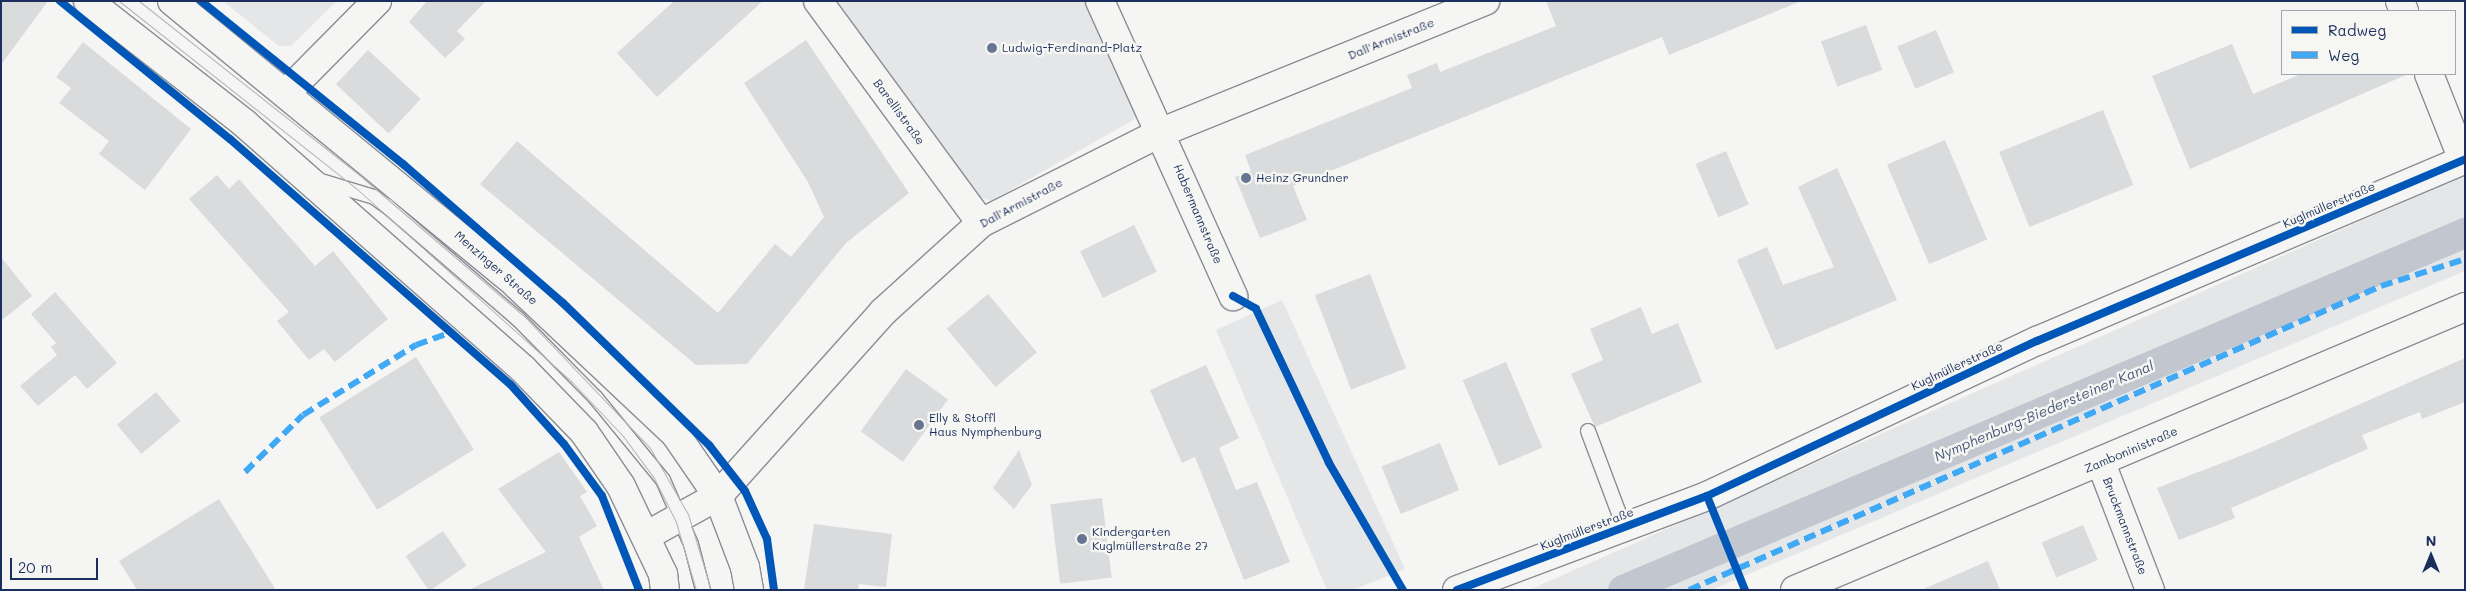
<!DOCTYPE html>
<html>
<head>
<meta charset="utf-8">
<style>
	body { margin:0 }
	#map { position:relative; width:2466px; height:591px; overflow:hidden; background:#f5f5f3; font-family:Mali,sans-serif }
	div>[style] { position:absolute }
	.green>* { inset:0; background:#e4e6e7 }
	.canal>* { height:30px; margin:-15px; padding:0 15px; transform-origin:15px; border-radius:15px; background:#c1c6cf }
	.building>* { inset:0; background:#dadbdc; transform-origin:0 0 }
	.roads { filter:drop-shadow(1px 0 #898d95) drop-shadow(-1px 0 #898d95) drop-shadow(0 1px #898d95) drop-shadow(0 -1px #898d95) }
	.service>* { height:14px; margin:-7px; padding:0 7px; transform-origin:7px; border-radius:7px; background:#f5f5f3 }
	.minor>* { height:28px; margin:-14px; padding:0 14px; transform-origin:14px; border-radius:14px; background:#f5f5f3 }
	.primary>* { height:28px; margin:-14px; padding:0 14px; transform-origin:14px; border-radius:14px; background:#f5f5f3 }
	.tram>* { height:1px; margin:-0.5px; padding:0 0.5px; transform-origin:0.5px; border-radius:0.5px; background:#b2b4b9 }
	.quiet>* { height:6px; margin-top:-3px; transform-origin:0; background:repeating-linear-gradient(90deg,#3fa9f5 0 12px,transparent 0 18px) }
	.cycleway>* { height:8px; margin:-4px; padding:0 4px; transform-origin:4px; border-radius:4px; background:#0057b8 }
	.dots>* { width:14px; height:14px; translate:-50% -50%; box-sizing:border-box; border:2px solid #f6f6f2; border-radius:50% }
	span { translate:-50% -50%; white-space:nowrap; text-align:center; line-height:1.15; -webkit-text-stroke:5px #f6f6f2; paint-order:stroke }
	.street-label { font-size:12px; color:#1b2f5e }
	.poi-label { font-size:12px; color:#1b2f5e }
	.left { translate:0 -50%; text-align:left }
	.water-label { font-size:14px; color:#46567b; font-style:italic }
	.frame { position:absolute; inset:0; border:2px solid #1b2f5e; pointer-events:none }
	.legend { position:absolute; left:2281px; top:10px; width:175px; height:65px; box-sizing:border-box; background:#f6f6f2; border:1px solid #9ea6b7; margin:0; padding:6px 9px; list-style:none; font-size:15px; color:#1b2f5e }
	.legend li { display:flex; align-items:center; gap:10px; height:25px }
	.legend b { width:25px; border:1px solid #9ea6b7 }
	.north { position:absolute; left:2406px; top:531px; width:50px; height:50px; -webkit-text-stroke:4px #f6f6f2; paint-order:stroke; rotate:0deg; font-size:14px; font-weight:700; line-height:20px; text-align:center; color:#1b2f5e }
	.north::after { content:''; display:block; margin:auto; width:18px; height:22px; background:#1b2f5e; clip-path:polygon(50% 0,100% 100%,50% 72%,0 100%) }
	.scale { position:absolute; left:10px; top:558px; width:88px; height:22px; box-sizing:border-box; border:2px solid #1b2f5e; border-top:0; padding-left:6px; font-size:15px; line-height:18px; white-space:nowrap; color:#1b2f5e; -webkit-text-stroke:4px #f6f6f2; paint-order:stroke }
</style>
</head>
<body>
<div id="map">
	<div class="green">
		<div style="clip-path:polygon(223px 1px,337px 1px,291px 46px,279px 46px)"></div>
		<div style="clip-path:polygon(831px 1px,1084px 1px,1142px 115px,991px 201px,972px 194px)"></div>
		<div style="clip-path:polygon(2465px 175px,2465px 271px,1711px 590px,1529px 590px)"></div>
		<div style="clip-path:polygon(1282px 300px,1405px 569px,1353px 590px,1327px 590px,1216px 330px)"></div>
	</div>
	<div class="canal">
		<div style="left:1623px;top:590px;width:915px;rotate:-22.98deg"></div>
	</div>
	<div class="building">
		<div style="clip-path:polygon(1px 1px,48px 1px,1px 65px)"></div>
		<div style="clip-path:polygon(427px 1px,486px 1px,457px 31px,465px 39px,445px 58px,409px 22px)"></div>
		<div style="clip-path:polygon(674px 1px,763px 1px,657px 97px,617px 53px)"></div>
		<div style="clip-path:polygon(1546px 1px,1799px 2px,1669px 55px,1662px 37px,1293px 186px,1307px 220px,1260px 238px,1235px 177px,1251px 171px,1245px 155px,1412px 88px,1407px 75px,1437px 63px,1440px 72px,1556px 26px)"></div>
		<div style="left:1866px;top:25px;width:48px;height:48px;rotate:70deg"></div>
		<div style="left:1936px;top:30px;width:46px;height:42px;rotate:67deg"></div>
		<div style="clip-path:polygon(806px 40px,909px 193px,846px 243px,747px 364px,696px 365px,480px 184px,517px 141px,718px 313px,775px 244px,791px 257px,824px 217px,808px 182px,744px 83px)"></div>
		<div style="clip-path:polygon(83px 42px,191px 129px,145px 190px,99px 154px,109px 141px,59px 103px,71px 88px,56px 77px)"></div>
		<div style="clip-path:polygon(2232px 44px,2253px 94px,2301px 74px,2408px 74px,2190px 169px,2152px 76px)"></div>
		<div style="left:368px;top:50px;width:72px;height:47px;rotate:43deg"></div>
		<div style="left:2103px;top:110px;width:81px;height:112px;rotate:68deg"></div>
		<div style="left:1945px;top:140px;width:108px;height:63px;rotate:67deg"></div>
		<div style="left:1726px;top:151px;width:58px;height:33px;rotate:67deg"></div>
		<div style="clip-path:polygon(1837px 168px,1897px 300px,1776px 350px,1737px 260px,1767px 247px,1783px 285px,1834px 267px,1798px 187px)"></div>
		<div style="clip-path:polygon(217px 175px,229px 189px,239px 179px,315px 266px,333px 251px,388px 319px,335px 362px,324px 349px,309px 360px,277px 321px,289px 312px,189px 199px)"></div>
		<div style="left:1134px;top:225px;width:52px;height:60px;rotate:64deg"></div>
		<div style="clip-path:polygon(1px 257px,32px 296px,1px 321px)"></div>
		<div style="left:1370px;top:274px;width:101px;height:59px;rotate:69deg"></div>
		<div style="clip-path:polygon(55px 292px,117px 363px,87px 389px,75px 375px,38px 406px,20px 386px,57px 355px,51px 347px,56px 343px,31px 314px)"></div>
		<div style="left:988px;top:294px;width:76px;height:54px;rotate:50deg"></div>
		<div style="clip-path:polygon(1641px 307px,1652px 334px,1678px 323px,1702px 382px,1595px 427px,1571px 374px,1603px 360px,1590px 329px)"></div>
		<div style="left:416px;top:357px;width:109px;height:114px;rotate:58deg"></div>
		<div style="clip-path:polygon(2465px 358px,2465px 402px,2422px 419px,2420px 412px,2362px 435px,2368px 449px,2231px 508px,2235px 518px,2179px 540px,2157px 488px,2253px 451px)"></div>
		<div style="left:1506px;top:362px;width:93px;height:47px;rotate:67deg"></div>
		<div style="clip-path:polygon(1206px 365px,1239px 438px,1219px 448px,1236px 490px,1257px 482px,1290px 562px,1244px 580px,1195px 457px,1182px 463px,1150px 390px)"></div>
		<div style="left:906px;top:369px;width:52px;height:77px;rotate:36deg"></div>
		<div style="left:156px;top:392px;width:38px;height:51px;rotate:50deg"></div>
		<div style="left:1440px;top:443px;width:51px;height:63px;rotate:68deg"></div>
		<div style="clip-path:polygon(1019px 450px,1032px 485px,1014px 509px,993px 488px)"></div>
		<div style="clip-path:polygon(559px 452px,587px 492px,580px 496px,597px 526px,579px 537px,604px 590px,469px 590px,546px 552px,498px 489px)"></div>
		<div style="left:1102px;top:498px;width:80px;height:52px;rotate:83deg"></div>
		<div style="clip-path:polygon(219px 499px,276px 590px,137px 590px,119px 561px)"></div>
		<div style="clip-path:polygon(814px 524px,892px 534px,886px 587px,859px 584px,858px 590px,804px 590px)"></div>
		<div style="left:2083px;top:525px;width:38px;height:45px;rotate:67deg"></div>
		<div style="left:443px;top:531px;width:42px;height:45px;rotate:56deg"></div>
		<div style="clip-path:polygon(1988px 561px,2000px 590px,1921px 590px)"></div>
	</div>
	<div class="roads">
		<div class="service">
			<div style="left:321px;top:181px;width:55px;rotate:16.8deg"></div>
			<div style="left:374px;top:197px;width:16px;rotate:35deg"></div>
			<div style="left:387px;top:206px;width:173px;rotate:40.8deg"></div>
			<div style="left:518px;top:319px;width:110px;rotate:45.4deg"></div>
			<div style="left:595px;top:397px;width:107px;rotate:50.7deg"></div>
			<div style="left:663px;top:480px;width:70px;rotate:66.4deg"></div>
			<div style="left:691px;top:544px;width:48px;rotate:75.4deg"></div>
			<div style="left:1588px;top:431px;width:103px;rotate:69.4deg"></div>
		</div>
		<div class="minor">
			<div style="left:818px;top:1px;width:275px;rotate:53.7deg"></div>
			<div style="left:1100px;top:1px;width:324px;rotate:65.7deg"></div>
			<div style="left:2400px;top:1px;width:11px;rotate:68deg"></div>
			<div style="left:2429px;top:74px;width:92px;rotate:68.4deg"></div>
			<div style="left:287px;top:92px;width:128px;rotate:-45.3deg"></div>
			<div style="left:2101px;top:463px;width:136px;rotate:68.9deg"></div>
			<div style="left:646px;top:536px;width:82px;rotate:-29.1deg"></div>
			<div style="left:718px;top:496px;width:247px;rotate:-48.1deg"></div>
			<div style="left:883px;top:312px;width:132px;rotate:-42.2deg"></div>
			<div style="left:981px;top:223px;width:203px;rotate:-26.7deg"></div>
			<div style="left:1162px;top:132px;width:349px;rotate:-22.1deg"></div>
			<div style="left:1457px;top:590px;width:267px;rotate:-20.6deg"></div>
			<div style="left:1707px;top:496px;width:365px;rotate:-25.2deg"></div>
			<div style="left:2037px;top:341px;width:465px;rotate:-23deg"></div>
			<div style="left:1795px;top:590px;width:727px;rotate:-22.9deg"></div>
		</div>
		<div class="primary">
			<div style="left:88px;top:1px;width:198px;rotate:38deg"></div>
			<div style="left:244px;top:123px;width:372px;rotate:41.4deg"></div>
			<div style="left:523px;top:369px;width:88px;rotate:45.9deg"></div>
			<div style="left:584px;top:432px;width:65px;rotate:55.6deg"></div>
			<div style="left:621px;top:486px;width:98px;rotate:64.5deg"></div>
			<div style="left:663px;top:574px;width:16px;rotate:83deg"></div>
			<div style="left:172px;top:1px;width:445px;rotate:39.4deg"></div>
			<div style="left:516px;top:284px;width:220px;rotate:43.3deg"></div>
			<div style="left:676px;top:435px;width:74px;rotate:55.5deg"></div>
			<div style="left:718px;top:496px;width:76px;rotate:69.2deg"></div>
			<div style="left:745px;top:567px;width:23px;rotate:80deg"></div>
		</div>
	</div>
	<div class="tram">
		<div style="left:119px;top:1px;width:303px;rotate:38.3deg"></div>
		<div style="left:357px;top:189px;width:288px;rotate:41.9deg"></div>
		<div style="left:571px;top:381px;width:76px;rotate:46.6deg"></div>
		<div style="left:623px;top:436px;width:52px;rotate:53.6deg"></div>
		<div style="left:654px;top:478px;width:49px;rotate:63.4deg"></div>
		<div style="left:676px;top:522px;width:71px;rotate:73.6deg"></div>
		<div style="left:139px;top:1px;width:287px;rotate:38.3deg"></div>
		<div style="left:364px;top:179px;width:211px;rotate:40.6deg"></div>
		<div style="left:524px;top:316px;width:182px;rotate:46.3deg"></div>
		<div style="left:650px;top:448px;width:76px;rotate:60.1deg"></div>
		<div style="left:688px;top:514px;width:79px;rotate:73.2deg"></div>
	</div>
	<div class="quiet">
		<div style="left:245px;top:472px;width:81px;rotate:-44.5deg"></div>
		<div style="left:303px;top:415px;width:133px;rotate:-31.8deg"></div>
		<div style="left:416px;top:345px;width:38px;rotate:-20deg"></div>
		<div style="left:1689px;top:590px;width:756px;rotate:-23.72deg"></div>
		<div style="left:2381px;top:286px;width:88px;rotate:-17.8deg"></div>
	</div>
	<div class="cycleway">
		<div style="left:60px;top:1px;width:219px;rotate:39.1deg"></div>
		<div style="left:230px;top:139px;width:373px;rotate:41.2deg"></div>
		<div style="left:511px;top:385px;width:79px;rotate:48.1deg"></div>
		<div style="left:564px;top:444px;width:64px;rotate:53.8deg"></div>
		<div style="left:602px;top:496px;width:101px;rotate:68.5deg"></div>
		<div style="left:201px;top:1px;width:260px;rotate:38.9deg"></div>
		<div style="left:403px;top:164px;width:212px;rotate:41deg"></div>
		<div style="left:563px;top:303px;width:204px;rotate:44.2deg"></div>
		<div style="left:709px;top:445px;width:58px;rotate:52deg"></div>
		<div style="left:745px;top:491px;width:53px;rotate:65.4deg"></div>
		<div style="left:767px;top:539px;width:51px;rotate:82.2deg"></div>
		<div style="left:1233px;top:296px;width:26px;rotate:29deg"></div>
		<div style="left:1256px;top:309px;width:170px;rotate:64.6deg"></div>
		<div style="left:1329px;top:463px;width:147px;rotate:59.8deg"></div>
		<div style="left:1707px;top:496px;width:101px;rotate:68deg"></div>
		<div style="left:1457px;top:590px;width:267px;rotate:-20.6deg"></div>
		<div style="left:1707px;top:496px;width:365px;rotate:-25.2deg"></div>
		<div style="left:2037px;top:341px;width:465px;rotate:-23deg"></div>
	</div>
	<div class="dots">
		<div style="left:992px;top:48px;background:#677492"></div>
		<div style="left:1246px;top:178px;background:#677492"></div>
		<div style="left:919px;top:425px;background:#677492"></div>
		<div style="left:1082px;top:539px;background:#677492"></div>
	</div>
	<div class="street-label">
		<span style="left:1391px;top:39px;rotate:-22deg">Dall'Armistraße</span>
		<span style="left:899px;top:112px;rotate:54deg">Barellistraße</span>
		<span style="left:1021px;top:203px;rotate:-28deg">Dall'Armistraße</span>
		<span style="left:2329px;top:205px;rotate:-23deg">Kuglmüllerstraße</span>
		<span style="left:1198px;top:214px;rotate:67deg">Habermannstraße</span>
		<span style="left:496px;top:268px;rotate:41deg">Menzinger Straße</span>
		<span style="left:1957px;top:366px;rotate:-25deg">Kuglmüllerstraße</span>
		<span style="left:2131px;top:450px;rotate:-23deg">Zamboninistraße</span>
		<span style="left:2125px;top:526px;rotate:69deg">Bruckmannstraße</span>
		<span style="left:1587px;top:529px;rotate:-21deg">Kuglmüllerstraße</span>
	</div>
	<div class="poi-label">
		<span class="left" style="left:1002px;top:48px">Ludwig-Ferdinand-Platz</span>
		<span class="left" style="left:1256px;top:178px">Heinz Grundner</span>
		<span class="left" style="left:929px;top:425px">Elly &amp; Stoffl<br>Haus Nymphenburg</span>
		<span class="left" style="left:1092px;top:539px">Kindergarten<br>Kuglmüllerstraße 27</span>
	</div>
	<div class="water-label">
		<span style="left:2044px;top:411px;rotate:-23deg">Nymphenburg-Biedersteiner Kanal</span>
	</div>
	<div class="frame"></div>
	<ul class="legend">
	<li><b style="height:6px;background:#0057b8"></b>Radweg</li>
	<li><b style="height:6px;background:#3fa9f5"></b>Weg</li>
	</ul>
	<div class="north">N</div>
	<div class="scale">20 m</div>
</div>
</body>
</html>
